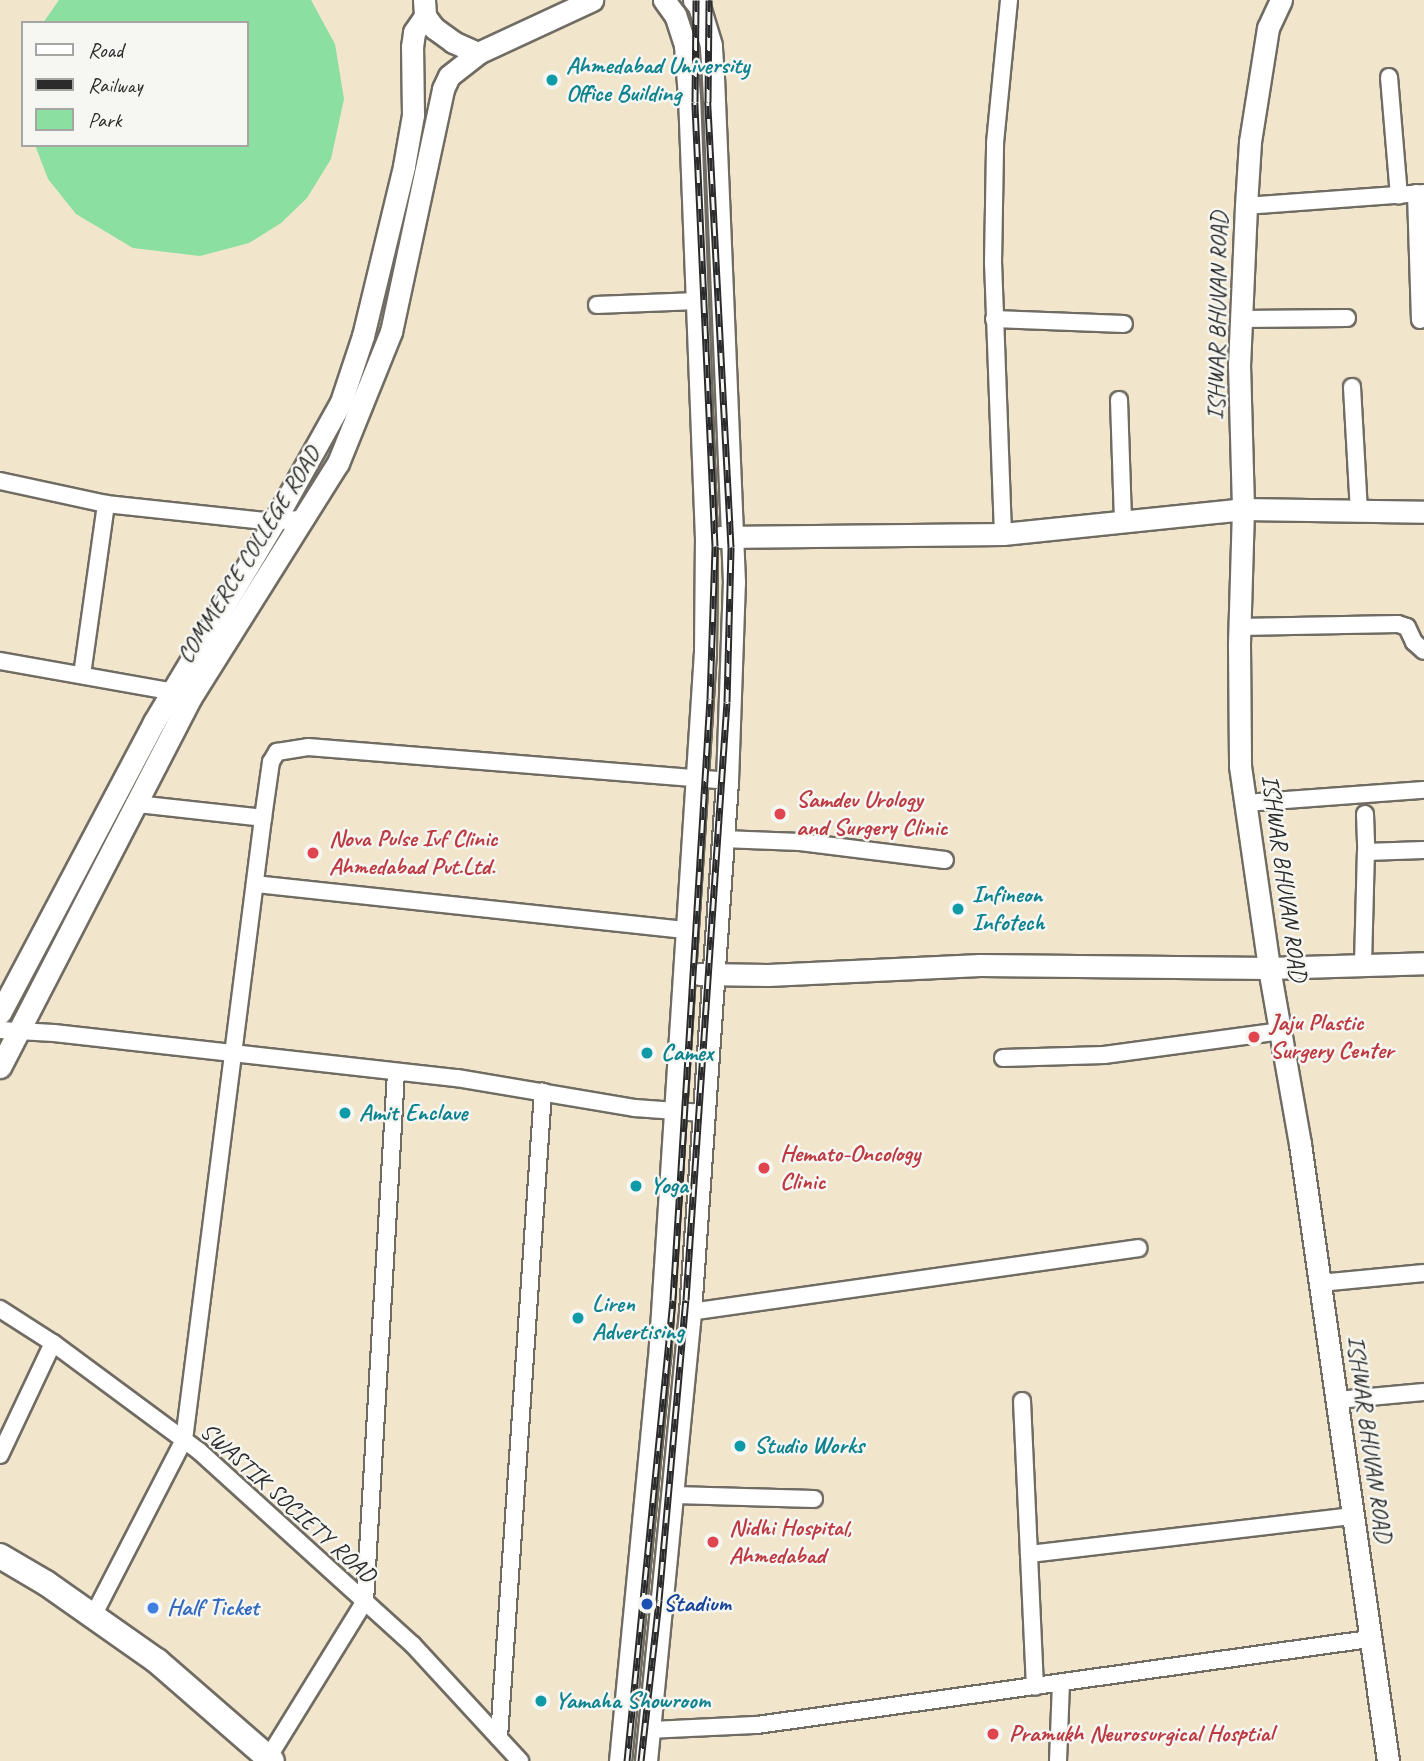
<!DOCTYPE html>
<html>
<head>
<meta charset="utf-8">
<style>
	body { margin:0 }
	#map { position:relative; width:1424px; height:1761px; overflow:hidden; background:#f1e5cc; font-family:Caveat,sans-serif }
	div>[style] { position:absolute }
	.green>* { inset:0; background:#8bdfa0 }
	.roads { filter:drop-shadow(2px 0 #706c63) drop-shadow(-2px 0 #706c63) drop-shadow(0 2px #706c63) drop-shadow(0 -2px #706c63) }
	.street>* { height:16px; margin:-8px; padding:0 8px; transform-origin:8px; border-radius:8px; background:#fff }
	.secondary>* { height:21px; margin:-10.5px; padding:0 10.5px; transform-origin:10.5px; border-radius:10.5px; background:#fff }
	.primary>* { height:24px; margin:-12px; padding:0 12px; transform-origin:12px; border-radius:12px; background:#fff }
	.rail>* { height:7px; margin-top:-3.5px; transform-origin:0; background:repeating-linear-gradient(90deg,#f6f6f2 0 13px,#2b2b2b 0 26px); box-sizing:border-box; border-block:2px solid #2b2b2b }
	.dots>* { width:19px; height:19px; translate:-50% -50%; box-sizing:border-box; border:4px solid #f6f6f2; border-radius:50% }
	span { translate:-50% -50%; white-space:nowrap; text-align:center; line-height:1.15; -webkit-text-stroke:5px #f6f6f2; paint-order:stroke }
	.culture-label { font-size:24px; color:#0d838f; font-weight:700 }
	.left { translate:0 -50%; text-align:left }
	.street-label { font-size:24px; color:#2b2b2b }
	.health-label { font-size:24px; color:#be3a42; font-weight:700 }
	.transit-label { font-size:24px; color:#164399; font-weight:700 }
	.shop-label { font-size:24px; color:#366cbe; font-weight:700 }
	.legend { position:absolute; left:21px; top:21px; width:228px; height:126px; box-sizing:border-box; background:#f6f6f2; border:2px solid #a5a5a2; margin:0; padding:9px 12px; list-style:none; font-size:21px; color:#2b2b2b }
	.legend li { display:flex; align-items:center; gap:14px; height:35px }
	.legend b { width:35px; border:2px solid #a5a5a2 }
</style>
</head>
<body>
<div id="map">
	<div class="green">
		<div style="clip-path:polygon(59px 0,311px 0,335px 44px,344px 99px,331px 159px,307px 198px,281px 223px,249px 243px,200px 256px,133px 248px,76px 214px,48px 179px,35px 145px,247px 145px,247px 23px,43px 23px)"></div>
	</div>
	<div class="roads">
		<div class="street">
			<div style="left:1389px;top:77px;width:119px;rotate:85.2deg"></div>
			<div style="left:1416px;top:193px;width:127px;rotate:88.2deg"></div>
			<div style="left:1246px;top:206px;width:178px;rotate:-4.2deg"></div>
			<div style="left:597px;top:305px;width:99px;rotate:-2.3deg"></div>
			<div style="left:994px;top:319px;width:130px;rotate:2.2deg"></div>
			<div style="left:1241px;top:319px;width:106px;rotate:-0.5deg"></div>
			<div style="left:1352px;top:387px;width:124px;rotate:86.8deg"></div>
			<div style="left:1119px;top:400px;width:121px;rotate:88.1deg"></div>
			<div style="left:0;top:481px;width:108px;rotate:12.2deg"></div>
			<div style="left:106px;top:504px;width:169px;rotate:6.1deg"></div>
			<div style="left:274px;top:522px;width:33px;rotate:-7deg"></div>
			<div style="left:1003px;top:534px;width:271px;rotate:-92.1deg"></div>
			<div style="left:993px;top:263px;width:120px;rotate:-89deg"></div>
			<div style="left:995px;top:143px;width:144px;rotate:-84.4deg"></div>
			<div style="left:1239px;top:627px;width:159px;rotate:-1.1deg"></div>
			<div style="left:1398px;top:624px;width:9px;rotate:18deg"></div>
			<div style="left:1407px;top:627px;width:17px;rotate:65deg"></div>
			<div style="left:1414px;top:642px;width:13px;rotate:42deg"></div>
			<div style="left:0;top:661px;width:183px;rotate:10.1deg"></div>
			<div style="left:82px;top:675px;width:173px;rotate:-82deg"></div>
			<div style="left:1245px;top:803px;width:179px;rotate:-4.2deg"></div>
			<div style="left:137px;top:804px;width:127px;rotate:6.3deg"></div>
			<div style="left:1365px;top:814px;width:38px;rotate:88deg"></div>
			<div style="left:722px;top:839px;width:78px;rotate:2.2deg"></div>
			<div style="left:800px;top:842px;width:146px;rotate:7.1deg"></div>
			<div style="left:255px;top:884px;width:436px;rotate:6.1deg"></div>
			<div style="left:1363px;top:964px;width:112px;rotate:-88.5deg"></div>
			<div style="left:1366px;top:852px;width:58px;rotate:-2deg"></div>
			<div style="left:0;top:1030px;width:54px;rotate:3.2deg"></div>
			<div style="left:54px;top:1033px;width:406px;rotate:6.4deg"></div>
			<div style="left:457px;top:1078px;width:181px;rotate:9.6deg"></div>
			<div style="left:635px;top:1108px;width:68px;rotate:4.2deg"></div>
			<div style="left:1003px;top:1058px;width:101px;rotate:-1.7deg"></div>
			<div style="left:1104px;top:1055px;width:179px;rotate:-7.7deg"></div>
			<div style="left:1320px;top:1283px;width:104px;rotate:-5.5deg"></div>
			<div style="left:0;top:1309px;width:63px;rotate:32.7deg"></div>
			<div style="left:53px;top:1343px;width:182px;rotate:36.5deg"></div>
			<div style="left:199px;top:1451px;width:289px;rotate:42.2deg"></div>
			<div style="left:413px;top:1645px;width:158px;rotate:47.3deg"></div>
			<div style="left:690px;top:1312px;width:453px;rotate:-8.1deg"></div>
			<div style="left:1337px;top:1400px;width:87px;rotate:-5.3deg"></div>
			<div style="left:1022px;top:1401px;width:286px;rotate:87.4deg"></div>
			<div style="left:0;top:1455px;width:124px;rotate:-64.7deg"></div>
			<div style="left:674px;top:1495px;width:140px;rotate:1.6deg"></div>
			<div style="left:1029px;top:1554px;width:327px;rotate:-6.7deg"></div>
			<div style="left:93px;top:1616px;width:198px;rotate:-62.7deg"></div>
			<div style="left:184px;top:1440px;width:627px;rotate:-82.76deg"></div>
			<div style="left:263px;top:818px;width:57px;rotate:-81.9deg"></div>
			<div style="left:271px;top:762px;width:12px;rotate:-59deg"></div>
			<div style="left:277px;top:752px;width:31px;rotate:-9deg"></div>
			<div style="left:308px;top:747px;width:420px;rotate:4.6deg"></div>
			<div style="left:650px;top:1730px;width:107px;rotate:-2.7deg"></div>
			<div style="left:757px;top:1725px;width:618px;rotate:-8deg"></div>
			<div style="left:499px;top:1737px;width:647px;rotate:-86.1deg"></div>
			<div style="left:268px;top:1758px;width:185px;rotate:-58.3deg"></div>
			<div style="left:365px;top:1601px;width:529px;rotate:-86.64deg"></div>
			<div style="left:1058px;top:1761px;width:78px;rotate:-87.8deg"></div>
		</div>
		<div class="secondary">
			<div style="left:424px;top:0;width:16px;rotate:86deg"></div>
			<div style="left:425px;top:16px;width:15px;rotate:53deg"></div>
			<div style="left:434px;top:28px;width:24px;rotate:36deg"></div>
			<div style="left:453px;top:42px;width:27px;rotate:24deg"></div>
			<div style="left:478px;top:53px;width:126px;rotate:-24.9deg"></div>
			<div style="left:1281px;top:0;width:31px;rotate:115deg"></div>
			<div style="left:1268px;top:28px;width:115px;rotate:99deg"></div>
			<div style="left:1250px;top:142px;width:64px;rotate:93.6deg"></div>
			<div style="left:1246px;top:206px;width:158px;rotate:92.5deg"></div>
			<div style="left:1239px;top:364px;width:145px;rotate:88.4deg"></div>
			<div style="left:1243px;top:509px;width:136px;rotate:91.7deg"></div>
			<div style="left:1239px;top:645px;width:121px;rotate:89.5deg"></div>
			<div style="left:1240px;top:766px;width:204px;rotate:81.8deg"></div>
			<div style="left:1269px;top:968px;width:179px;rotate:80deg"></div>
			<div style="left:1300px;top:1144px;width:623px;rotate:81.88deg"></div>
			<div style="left:720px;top:537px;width:283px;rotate:-0.6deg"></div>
			<div style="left:1003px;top:534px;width:241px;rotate:-5.9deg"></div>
			<div style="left:1243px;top:509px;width:181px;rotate:0.9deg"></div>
			<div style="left:699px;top:974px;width:69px;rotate:0.8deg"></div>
			<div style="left:768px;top:975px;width:212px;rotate:-2.7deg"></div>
			<div style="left:980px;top:965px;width:289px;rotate:0.6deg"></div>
			<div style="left:1269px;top:968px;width:155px;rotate:-1.8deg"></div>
			<div style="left:0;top:1013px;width:329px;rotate:-62.1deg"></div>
			<div style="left:154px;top:722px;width:233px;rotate:-59deg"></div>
			<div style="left:274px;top:522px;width:137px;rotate:-60.8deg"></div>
			<div style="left:341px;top:402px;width:70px;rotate:-71.6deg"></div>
			<div style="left:363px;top:336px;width:175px;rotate:-76.4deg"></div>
			<div style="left:404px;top:166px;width:52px;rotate:-80deg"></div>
			<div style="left:413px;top:115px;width:68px;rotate:-90.8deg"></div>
			<div style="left:412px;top:47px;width:15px;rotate:-82deg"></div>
			<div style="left:414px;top:32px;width:19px;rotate:-55deg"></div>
			<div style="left:0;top:1067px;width:416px;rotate:-62.7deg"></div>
			<div style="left:191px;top:697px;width:276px;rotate:-57.9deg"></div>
			<div style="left:338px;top:463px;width:141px;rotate:-68deg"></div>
			<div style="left:391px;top:332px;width:249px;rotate:-77.9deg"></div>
			<div style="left:443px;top:89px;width:14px;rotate:-65deg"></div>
			<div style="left:449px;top:76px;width:37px;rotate:-38deg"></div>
			<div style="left:620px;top:1761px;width:404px;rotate:-84.5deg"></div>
			<div style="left:659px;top:1359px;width:709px;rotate:-86.28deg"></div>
			<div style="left:705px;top:651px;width:113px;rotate:-89.5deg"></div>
			<div style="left:706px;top:538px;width:441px;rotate:-92.2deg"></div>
			<div style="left:689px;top:97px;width:52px;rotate:-94.4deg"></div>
			<div style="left:685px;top:45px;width:32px;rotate:-108deg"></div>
			<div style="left:675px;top:15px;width:19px;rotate:-126deg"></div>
			<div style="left:646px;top:1761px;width:451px;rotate:-84.4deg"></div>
			<div style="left:690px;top:1312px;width:532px;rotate:-86.01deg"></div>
			<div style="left:727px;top:781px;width:199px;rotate:-88deg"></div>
			<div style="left:734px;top:582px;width:505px;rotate:-92.38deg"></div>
			<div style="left:713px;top:77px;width:32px;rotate:-94deg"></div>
			<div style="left:711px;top:45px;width:41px;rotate:-107.1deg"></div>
			<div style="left:699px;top:6px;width:8px;rotate:-130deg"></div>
		</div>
		<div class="primary">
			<div style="left:0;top:1556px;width:53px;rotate:30.4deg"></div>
			<div style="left:46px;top:1583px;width:136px;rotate:35.1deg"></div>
			<div style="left:157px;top:1661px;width:152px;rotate:41deg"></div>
		</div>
	</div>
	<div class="rail">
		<div style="left:627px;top:1761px;width:463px;rotate:-84.3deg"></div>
		<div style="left:673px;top:1300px;width:602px;rotate:-86.48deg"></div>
		<div style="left:710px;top:699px;width:153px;rotate:-88.1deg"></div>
		<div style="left:715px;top:546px;width:444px;rotate:-92.6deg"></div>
		<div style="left:695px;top:102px;width:102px;rotate:-89.4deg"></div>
		<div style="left:641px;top:1761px;width:162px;rotate:-83.6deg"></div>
		<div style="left:659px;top:1600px;width:301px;rotate:-84.9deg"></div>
		<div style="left:686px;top:1300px;width:599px;rotate:-86.08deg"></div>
		<div style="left:727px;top:702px;width:155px;rotate:-88.5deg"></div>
		<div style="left:731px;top:547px;width:446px;rotate:-93deg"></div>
		<div style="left:708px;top:102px;width:102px;rotate:-89.4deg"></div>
	</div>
	<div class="dots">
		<div style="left:552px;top:80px;background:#0f9aa8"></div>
		<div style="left:780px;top:814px;background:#e0444e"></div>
		<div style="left:313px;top:853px;background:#e0444e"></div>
		<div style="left:958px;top:909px;background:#0f9aa8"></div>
		<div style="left:1254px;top:1037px;background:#e0444e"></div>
		<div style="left:647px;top:1053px;background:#0f9aa8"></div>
		<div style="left:345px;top:1113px;background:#0f9aa8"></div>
		<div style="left:764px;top:1168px;background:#e0444e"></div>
		<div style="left:636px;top:1186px;background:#0f9aa8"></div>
		<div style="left:578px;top:1318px;background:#0f9aa8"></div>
		<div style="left:740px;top:1446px;background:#0f9aa8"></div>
		<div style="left:713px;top:1542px;background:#e0444e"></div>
		<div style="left:647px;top:1604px;background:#1a4fb4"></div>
		<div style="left:153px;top:1608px;background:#3f7fe0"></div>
		<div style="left:541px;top:1701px;background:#0f9aa8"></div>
		<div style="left:993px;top:1734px;background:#e0444e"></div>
	</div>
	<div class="culture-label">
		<span class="left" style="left:566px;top:80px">Ahmedabad University<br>Office Building</span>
		<span class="left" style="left:972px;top:909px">Infineon<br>Infotech</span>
		<span class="left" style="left:661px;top:1053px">Camex</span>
		<span class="left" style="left:359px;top:1113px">Amit Enclave</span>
		<span class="left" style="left:650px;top:1186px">Yoga</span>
		<span class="left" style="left:592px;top:1318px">Liren<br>Advertising</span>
		<span class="left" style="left:754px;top:1446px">Studio Works</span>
		<span class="left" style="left:555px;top:1701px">Yamaha Showroom</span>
	</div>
	<div class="street-label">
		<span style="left:1218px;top:316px;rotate:-89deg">ISHWAR BHUVAN ROAD</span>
		<span style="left:249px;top:555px;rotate:-58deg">COMMERCE COLLEGE ROAD</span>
		<span style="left:1284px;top:878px;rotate:82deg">ISHWAR BHUVAN ROAD</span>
		<span style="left:1369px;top:1439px;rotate:82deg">ISHWAR BHUVAN ROAD</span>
		<span style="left:288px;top:1503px;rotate:42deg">SWASTIK SOCIETY ROAD</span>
	</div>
	<div class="health-label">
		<span class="left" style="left:796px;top:814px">Samdev Urology<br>and Surgery Clinic</span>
		<span class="left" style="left:329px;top:853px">Nova Pulse Ivf Clinic<br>Ahmedabad Pvt.Ltd.</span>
		<span class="left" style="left:1270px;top:1037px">Jaju Plastic<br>Surgery Center</span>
		<span class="left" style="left:780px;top:1168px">Hemato-Oncology<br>Clinic</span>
		<span class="left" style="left:729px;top:1542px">Nidhi Hospital,<br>Ahmedabad</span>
		<span class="left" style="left:1009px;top:1734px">Pramukh Neurosurgical Hosptial</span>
	</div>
	<div class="transit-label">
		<span class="left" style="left:663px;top:1604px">Stadium</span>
	</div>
	<div class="shop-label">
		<span class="left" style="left:167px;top:1608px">Half Ticket</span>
	</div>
	<ul class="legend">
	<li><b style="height:9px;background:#fff"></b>Road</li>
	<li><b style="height:9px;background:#2b2b2b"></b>Railway</li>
	<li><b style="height:19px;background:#8bdfa0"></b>Park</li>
	</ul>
</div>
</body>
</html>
